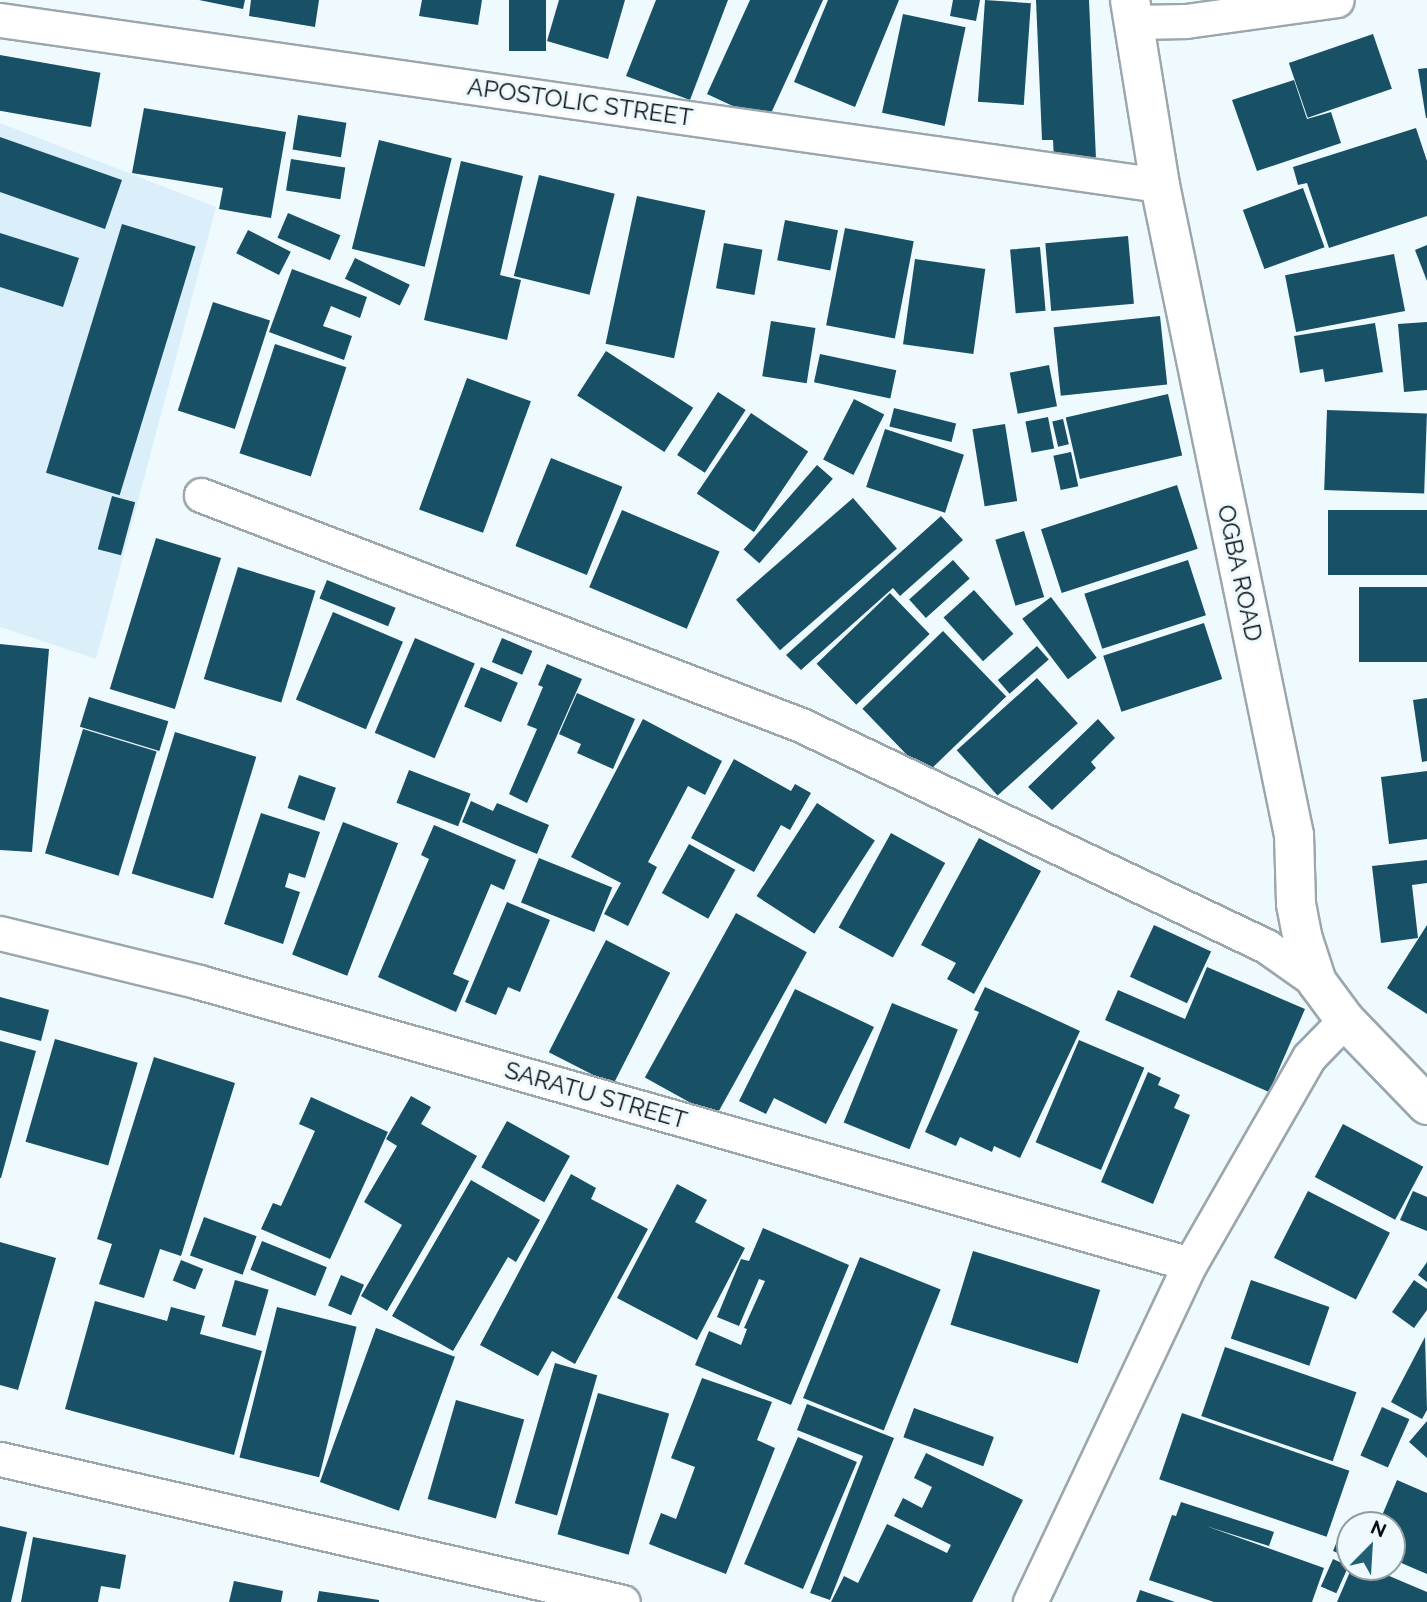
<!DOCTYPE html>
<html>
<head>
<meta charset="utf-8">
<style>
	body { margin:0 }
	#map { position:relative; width:1427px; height:1602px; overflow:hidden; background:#effaff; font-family:Raleway,sans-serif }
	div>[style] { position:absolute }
	.built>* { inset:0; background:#daeffa }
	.building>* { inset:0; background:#185066; transform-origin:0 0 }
	.roads { filter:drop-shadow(2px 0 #9ba7ad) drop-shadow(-2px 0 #9ba7ad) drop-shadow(0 2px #9ba7ad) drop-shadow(0 -2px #9ba7ad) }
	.minor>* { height:33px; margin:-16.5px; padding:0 16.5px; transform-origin:16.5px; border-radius:16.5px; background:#fff }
	.secondary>* { height:38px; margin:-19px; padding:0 19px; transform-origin:19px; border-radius:19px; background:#fff }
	span { translate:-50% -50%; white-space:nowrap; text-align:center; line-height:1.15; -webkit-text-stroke:7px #effaff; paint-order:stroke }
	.street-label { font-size:24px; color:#0c1012 }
	.north { position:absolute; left:1336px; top:1511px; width:70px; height:70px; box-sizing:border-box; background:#effaff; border:2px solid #949ca0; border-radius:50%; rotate:24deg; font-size:19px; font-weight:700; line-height:28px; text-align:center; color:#0c1012 }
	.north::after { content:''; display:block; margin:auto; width:24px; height:32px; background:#235e77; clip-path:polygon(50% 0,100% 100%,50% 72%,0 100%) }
</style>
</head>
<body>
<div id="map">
	<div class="built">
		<div style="clip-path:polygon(0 123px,216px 207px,96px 659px,0 627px)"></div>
	</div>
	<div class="building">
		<div style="clip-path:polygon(199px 0,245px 0,243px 9px)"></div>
		<div style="clip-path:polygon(251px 0,319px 0,315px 27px,249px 16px)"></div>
		<div style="clip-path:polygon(422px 0,482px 0,478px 25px,419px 16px)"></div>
		<div style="left:509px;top:0;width:37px;height:51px"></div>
		<div style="clip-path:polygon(559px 0,625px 0,608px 59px,547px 41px)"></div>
		<div style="clip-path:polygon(656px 0,728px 0,690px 100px,626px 76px)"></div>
		<div style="clip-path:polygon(750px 0,823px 0,767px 122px,707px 94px)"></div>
		<div style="clip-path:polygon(828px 0,899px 0,855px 107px,794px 82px)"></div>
		<div style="clip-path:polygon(953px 0,980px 0,976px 21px,950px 16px)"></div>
		<div style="left:985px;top:0;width:46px;height:102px;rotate:4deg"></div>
		<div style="clip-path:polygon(1036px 0,1089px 0,1096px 159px,1054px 160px,1053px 140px,1042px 140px)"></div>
		<div style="left:903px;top:14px;width:64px;height:101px;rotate:12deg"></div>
		<div style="left:1373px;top:34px;width:58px;height:89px;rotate:71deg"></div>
		<div style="left:0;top:55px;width:102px;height:55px;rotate:10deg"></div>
		<div style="clip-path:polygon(1427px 68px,1427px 118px,1426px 118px,1418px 69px)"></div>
		<div style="clip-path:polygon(1294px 80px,1307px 119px,1331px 112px,1341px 143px,1257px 171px,1232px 100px)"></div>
		<div style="clip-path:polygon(144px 108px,286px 132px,271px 218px,219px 209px,223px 188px,132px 173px)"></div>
		<div style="left:298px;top:115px;width:49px;height:35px;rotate:9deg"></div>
		<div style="clip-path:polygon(1416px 128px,1427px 161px,1427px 216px,1329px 248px,1307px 183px,1298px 185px,1293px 167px)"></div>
		<div style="clip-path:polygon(0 137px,122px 180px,105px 229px,0 192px)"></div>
		<div style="left:379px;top:140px;width:75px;height:112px;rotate:14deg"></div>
		<div style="left:291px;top:159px;width:55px;height:32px;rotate:9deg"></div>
		<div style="clip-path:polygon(461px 161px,523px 176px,500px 275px,521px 280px,507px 340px,424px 320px)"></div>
		<div style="left:539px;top:175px;width:78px;height:104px;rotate:14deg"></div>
		<div style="left:1303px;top:188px;width:63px;height:64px;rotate:70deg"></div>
		<div style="left:637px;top:196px;width:70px;height:151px;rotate:12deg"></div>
		<div style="left:288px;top:213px;width:57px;height:27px;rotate:23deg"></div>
		<div style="left:785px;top:220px;width:54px;height:41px;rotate:11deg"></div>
		<div style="left:122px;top:224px;width:77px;height:260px;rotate:17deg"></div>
		<div style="left:845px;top:228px;width:70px;height:99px;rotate:11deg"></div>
		<div style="left:248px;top:230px;width:48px;height:26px;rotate:27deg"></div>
		<div style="clip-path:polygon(0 233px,79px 258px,63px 307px,0 287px)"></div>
		<div style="left:1128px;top:236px;width:68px;height:83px;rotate:85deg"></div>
		<div style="left:724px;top:243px;width:39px;height:46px;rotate:10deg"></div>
		<div style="clip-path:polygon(1427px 245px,1427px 281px,1415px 250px)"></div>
		<div style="left:1040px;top:247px;width:64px;height:30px;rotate:85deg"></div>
		<div style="left:1394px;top:254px;width:58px;height:111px;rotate:79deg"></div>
		<div style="left:355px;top:258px;width:61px;height:23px;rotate:26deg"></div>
		<div style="left:915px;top:259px;width:71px;height:86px;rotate:8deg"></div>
		<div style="clip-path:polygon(292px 269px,367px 297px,360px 318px,331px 306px,323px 326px,352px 336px,344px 360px,269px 332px)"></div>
		<div style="left:213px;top:302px;width:60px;height:114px;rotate:18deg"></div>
		<div style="left:1160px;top:316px;width:69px;height:107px;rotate:84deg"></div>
		<div style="left:771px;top:321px;width:45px;height:56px;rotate:9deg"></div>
		<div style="clip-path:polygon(1427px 322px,1427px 390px,1404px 392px,1398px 324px)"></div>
		<div style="clip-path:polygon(1375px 323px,1383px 372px,1325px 382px,1323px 369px,1300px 373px,1294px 336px)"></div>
		<div style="left:275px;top:344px;width:75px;height:115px;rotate:18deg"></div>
		<div style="left:606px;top:351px;width:104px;height:53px;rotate:33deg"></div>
		<div style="left:820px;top:354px;width:78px;height:29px;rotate:12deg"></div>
		<div style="left:1049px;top:365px;width:42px;height:40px;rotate:79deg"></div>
		<div style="left:467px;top:378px;width:68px;height:140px;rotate:20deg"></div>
		<div style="left:718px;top:392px;width:33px;height:75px;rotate:33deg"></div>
		<div style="left:1168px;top:394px;width:63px;height:105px;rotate:77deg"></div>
		<div style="left:854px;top:399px;width:34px;height:68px;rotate:27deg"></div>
		<div style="left:894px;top:408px;width:64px;height:19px;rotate:14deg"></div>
		<div style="left:1327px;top:410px;width:100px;height:80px;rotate:2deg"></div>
		<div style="left:751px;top:413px;width:69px;height:97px;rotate:34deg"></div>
		<div style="left:1048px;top:417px;width:32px;height:23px;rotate:79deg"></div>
		<div style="left:1063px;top:419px;width:26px;height:11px;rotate:77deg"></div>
		<div style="left:1005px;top:424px;width:78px;height:33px;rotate:81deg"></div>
		<div style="left:885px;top:429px;width:83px;height:61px;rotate:18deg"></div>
		<div style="left:1071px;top:452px;width:35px;height:18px;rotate:78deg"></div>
		<div style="left:551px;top:458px;width:77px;height:95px;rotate:22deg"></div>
		<div style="left:817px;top:465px;width:21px;height:112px;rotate:41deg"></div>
		<div style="left:1177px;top:485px;width:67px;height:143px;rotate:72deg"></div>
		<div style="left:112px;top:496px;width:24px;height:55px;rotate:15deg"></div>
		<div style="left:853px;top:498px;width:67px;height:155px;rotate:49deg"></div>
		<div style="left:622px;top:510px;width:106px;height:84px;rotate:23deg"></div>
		<div style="left:1427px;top:510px;width:65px;height:99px;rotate:90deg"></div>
		<div style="clip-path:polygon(941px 516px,963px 540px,900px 596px,893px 588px,801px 670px,786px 655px)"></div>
		<div style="left:1024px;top:531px;width:69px;height:30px;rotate:73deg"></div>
		<div style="left:156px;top:538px;width:68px;height:158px;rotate:17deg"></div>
		<div style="left:953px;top:560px;width:25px;height:59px;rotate:48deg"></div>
		<div style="left:1188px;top:560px;width:58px;height:109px;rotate:72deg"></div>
		<div style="left:238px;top:567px;width:81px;height:117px;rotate:17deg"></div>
		<div style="left:327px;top:580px;width:74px;height:20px;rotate:22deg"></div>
		<div style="left:1427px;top:587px;width:75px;height:68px;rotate:90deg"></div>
		<div style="left:974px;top:590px;width:59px;height:41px;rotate:48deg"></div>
		<div style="left:890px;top:593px;width:57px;height:102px;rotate:46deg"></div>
		<div style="left:1051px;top:597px;width:76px;height:36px;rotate:53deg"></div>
		<div style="left:333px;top:612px;width:76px;height:95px;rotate:23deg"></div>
		<div style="left:1204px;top:623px;width:59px;height:106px;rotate:72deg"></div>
		<div style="left:943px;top:631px;width:91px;height:112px;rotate:46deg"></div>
		<div style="left:415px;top:638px;width:65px;height:103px;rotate:23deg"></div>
		<div style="left:502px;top:638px;width:33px;height:26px;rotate:23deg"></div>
		<div style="clip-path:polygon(0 644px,49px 649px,32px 852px,0 850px)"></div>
		<div style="left:1037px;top:646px;width:18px;height:52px;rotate:49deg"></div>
		<div style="clip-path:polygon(547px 664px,582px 679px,527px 803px,509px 794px,537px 729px,527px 725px,543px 687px,538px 685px)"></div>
		<div style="left:481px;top:667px;width:40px;height:43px;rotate:23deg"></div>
		<div style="left:1037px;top:678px;width:61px;height:108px;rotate:48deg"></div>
		<div style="clip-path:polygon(577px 693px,635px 719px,613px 769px,577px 753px,581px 744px,559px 734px)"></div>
		<div style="left:89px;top:697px;width:83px;height:31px;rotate:17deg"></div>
		<div style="clip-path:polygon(1427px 698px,1427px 761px,1422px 762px,1413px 700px)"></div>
		<div style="clip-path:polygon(643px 719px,722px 761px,705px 795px,688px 786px,648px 862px,657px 867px,628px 926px,604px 914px,621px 883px,571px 857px)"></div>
		<div style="clip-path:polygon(1098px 719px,1115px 738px,1091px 762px,1096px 768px,1052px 810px,1028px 787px)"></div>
		<div style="left:83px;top:729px;width:77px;height:130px;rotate:17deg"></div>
		<div style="left:175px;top:732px;width:85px;height:148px;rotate:17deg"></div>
		<div style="clip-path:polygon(734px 759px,791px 791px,795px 784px,811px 793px,790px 830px,781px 825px,754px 872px,691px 838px)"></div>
		<div style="left:409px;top:770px;width:66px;height:35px;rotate:21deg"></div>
		<div style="clip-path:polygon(1427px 771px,1427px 839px,1389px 844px,1381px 777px)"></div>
		<div style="left:299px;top:775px;width:39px;height:35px;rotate:19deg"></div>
		<div style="clip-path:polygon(471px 801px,493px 811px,497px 803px,549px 825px,537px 854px,462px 822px)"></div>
		<div style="left:817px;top:803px;width:69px;height:111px;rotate:33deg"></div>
		<div style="clip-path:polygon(261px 813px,320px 832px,305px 878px,289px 873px,285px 887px,300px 892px,283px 944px,224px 924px)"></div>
		<div style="left:343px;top:822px;width:59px;height:142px;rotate:21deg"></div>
		<div style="clip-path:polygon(434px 825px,516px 860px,504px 890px,491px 884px,453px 974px,469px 981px,456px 1012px,378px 977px,429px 859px,421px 855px)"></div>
		<div style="left:891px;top:833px;width:62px;height:108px;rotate:29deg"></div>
		<div style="clip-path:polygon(979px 838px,1041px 871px,974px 994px,947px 979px,956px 963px,921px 945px)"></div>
		<div style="left:689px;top:844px;width:53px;height:56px;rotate:29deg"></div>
		<div style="left:539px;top:858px;width:79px;height:48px;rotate:22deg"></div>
		<div style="clip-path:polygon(1427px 860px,1427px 883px,1412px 885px,1418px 938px,1381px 943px,1372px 866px)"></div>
		<div style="clip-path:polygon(507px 902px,550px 920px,520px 992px,508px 987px,496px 1015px,465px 1002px)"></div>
		<div style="left:736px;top:913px;width:81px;height:188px;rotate:29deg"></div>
		<div style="left:1154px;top:925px;width:63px;height:57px;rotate:25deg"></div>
		<div style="clip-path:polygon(1427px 925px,1427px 1014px,1387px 988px)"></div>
		<div style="left:606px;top:940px;width:72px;height:126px;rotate:27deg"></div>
		<div style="clip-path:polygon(1207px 967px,1305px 1009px,1269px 1092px,1105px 1020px,1118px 990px,1185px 1019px)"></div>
		<div style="clip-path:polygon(985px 987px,1080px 1031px,1020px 1158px,994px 1146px,992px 1152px,960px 1137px,956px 1146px,925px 1132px,979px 1012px,974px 1010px)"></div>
		<div style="clip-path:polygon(795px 989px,874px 1027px,826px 1124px,774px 1098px,766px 1114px,739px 1101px)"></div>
		<div style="clip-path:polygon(0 997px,49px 1010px,41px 1041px,0 1030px)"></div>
		<div style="left:892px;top:1003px;width:71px;height:129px;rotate:22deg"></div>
		<div style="left:55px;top:1039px;width:86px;height:107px;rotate:16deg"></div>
		<div style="left:1079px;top:1040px;width:71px;height:111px;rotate:23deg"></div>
		<div style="clip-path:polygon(0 1041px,36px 1051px,1px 1178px,0 1178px)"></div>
		<div style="clip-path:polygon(154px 1057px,235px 1083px,181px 1256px,160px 1249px,144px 1298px,99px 1284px,112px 1244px,97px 1239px)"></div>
		<div style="clip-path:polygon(1148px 1072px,1161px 1078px,1158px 1085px,1180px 1095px,1174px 1108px,1190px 1115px,1153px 1204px,1101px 1182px)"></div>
		<div style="clip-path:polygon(411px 1096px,431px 1107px,421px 1124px,477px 1156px,387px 1311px,361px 1296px,402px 1225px,364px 1202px,397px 1146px,386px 1139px)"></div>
		<div style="clip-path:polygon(311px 1097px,388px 1132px,330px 1259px,261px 1229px,273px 1203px,281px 1206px,315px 1131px,299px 1124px)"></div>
		<div style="left:507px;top:1121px;width:72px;height:53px;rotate:29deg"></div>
		<div style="left:1343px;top:1124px;width:91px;height:60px;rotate:28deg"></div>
		<div style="clip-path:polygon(571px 1174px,596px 1188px,591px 1199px,648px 1229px,575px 1364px,552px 1351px,538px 1376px,480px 1345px)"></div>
		<div style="clip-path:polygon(471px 1180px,540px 1220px,516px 1262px,508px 1257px,453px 1351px,392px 1316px)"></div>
		<div style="clip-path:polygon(677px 1184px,707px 1200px,695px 1222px,745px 1248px,697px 1340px,617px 1298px)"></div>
		<div style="left:1308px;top:1191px;width:92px;height:75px;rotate:27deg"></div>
		<div style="clip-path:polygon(1413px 1191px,1427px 1197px,1427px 1231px,1400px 1220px)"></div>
		<div style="left:204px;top:1217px;width:56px;height:41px;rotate:20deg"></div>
		<div style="clip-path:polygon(763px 1228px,849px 1265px,791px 1405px,695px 1365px,709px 1331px,741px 1345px,747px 1329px,744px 1328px,765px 1281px,759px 1279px,739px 1326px,717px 1317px,741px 1259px,749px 1261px)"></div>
		<div style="left:262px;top:1241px;width:70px;height:31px;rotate:22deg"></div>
		<div style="clip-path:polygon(0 1242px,56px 1258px,18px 1390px,0 1385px)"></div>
		<div style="left:973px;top:1251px;width:133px;height:77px;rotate:17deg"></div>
		<div style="left:860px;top:1257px;width:87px;height:152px;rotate:22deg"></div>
		<div style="left:181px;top:1260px;width:24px;height:22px;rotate:22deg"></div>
		<div style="clip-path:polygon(1427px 1262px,1427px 1282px,1418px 1275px)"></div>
		<div style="left:341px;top:1275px;width:25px;height:33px;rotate:23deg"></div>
		<div style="left:235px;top:1280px;width:35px;height:48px;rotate:16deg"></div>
		<div style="left:1251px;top:1280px;width:83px;height:62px;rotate:19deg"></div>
		<div style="clip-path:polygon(1414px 1280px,1427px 1289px,1427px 1310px,1414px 1328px,1392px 1312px)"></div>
		<div style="clip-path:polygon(95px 1301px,167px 1321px,171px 1307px,205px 1316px,200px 1334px,262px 1351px,234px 1455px,65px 1409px)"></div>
		<div style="left:277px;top:1307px;width:82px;height:155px;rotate:14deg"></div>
		<div style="left:376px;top:1328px;width:84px;height:164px;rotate:20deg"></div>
		<div style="clip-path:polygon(1425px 1337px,1427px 1410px,1422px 1419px,1391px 1402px)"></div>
		<div style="left:1225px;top:1347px;width:139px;height:73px;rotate:19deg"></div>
		<div style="left:555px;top:1363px;width:44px;height:146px;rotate:16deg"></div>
		<div style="clip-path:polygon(702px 1378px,772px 1402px,757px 1440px,775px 1448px,726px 1574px,649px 1544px,661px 1513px,676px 1519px,695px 1467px,671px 1458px)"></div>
		<div style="left:598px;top:1393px;width:74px;height:147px;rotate:16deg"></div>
		<div style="left:456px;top:1400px;width:71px;height:103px;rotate:16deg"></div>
		<div style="clip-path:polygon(807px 1404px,894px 1438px,830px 1600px,810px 1593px,863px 1456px,797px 1430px)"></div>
		<div style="left:1382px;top:1407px;width:30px;height:53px;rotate:24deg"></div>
		<div style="left:914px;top:1408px;width:85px;height:31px;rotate:20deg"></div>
		<div style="left:1182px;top:1413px;width:177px;height:70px;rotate:19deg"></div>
		<div style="clip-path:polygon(1427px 1421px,1427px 1458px,1409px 1442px)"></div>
		<div style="left:798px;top:1437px;width:64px;height:138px;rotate:23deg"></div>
		<div style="clip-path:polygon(926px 1453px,1023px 1500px,972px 1602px,831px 1602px,844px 1576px,858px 1583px,887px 1524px,947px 1553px,951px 1545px,894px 1516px,903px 1498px,922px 1508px,932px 1487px,914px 1478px)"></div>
		<div style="clip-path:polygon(1397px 1480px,1427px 1493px,1427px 1574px,1392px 1559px,1392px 1525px,1378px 1525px)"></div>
		<div style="clip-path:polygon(1181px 1502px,1274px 1532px,1269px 1546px,1206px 1526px,1324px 1568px,1312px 1602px,1214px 1602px,1149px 1580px,1172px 1515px,1176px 1516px)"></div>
		<div style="clip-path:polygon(0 1526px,27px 1532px,11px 1602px,0 1602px)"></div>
		<div style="clip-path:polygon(1343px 1527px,1350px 1530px,1350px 1558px,1333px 1551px)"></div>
		<div style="clip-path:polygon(33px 1537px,126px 1555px,120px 1589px,101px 1586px,98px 1602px,21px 1602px)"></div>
		<div style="left:1333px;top:1559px;width:17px;height:30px;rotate:24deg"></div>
		<div style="clip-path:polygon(1352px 1567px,1368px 1567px,1427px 1592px,1427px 1602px,1337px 1602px)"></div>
		<div style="clip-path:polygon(234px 1581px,283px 1591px,281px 1602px,229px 1602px)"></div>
		<div style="clip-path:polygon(1140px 1590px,1175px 1602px,1136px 1602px)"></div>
		<div style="clip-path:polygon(319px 1591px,379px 1600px,379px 1602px,317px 1602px)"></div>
	</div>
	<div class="roads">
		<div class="minor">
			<div style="left:0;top:20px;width:1172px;rotate:8.1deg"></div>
			<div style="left:1134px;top:22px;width:52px;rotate:-1.1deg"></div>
			<div style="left:1186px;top:21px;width:152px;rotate:-7.9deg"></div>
			<div style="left:201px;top:495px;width:643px;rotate:20.97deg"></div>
			<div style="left:801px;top:725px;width:515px;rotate:25.42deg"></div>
			<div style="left:1266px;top:946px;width:62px;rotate:35.2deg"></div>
			<div style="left:0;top:933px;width:205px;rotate:13.8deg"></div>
			<div style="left:199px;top:982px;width:1030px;rotate:15.88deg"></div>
			<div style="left:0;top:1459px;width:639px;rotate:12.93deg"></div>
			<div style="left:1030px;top:1602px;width:374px;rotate:-64.7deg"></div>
			<div style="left:1190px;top:1264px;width:239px;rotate:-60.1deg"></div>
			<div style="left:1309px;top:1057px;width:52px;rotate:-45.8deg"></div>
		</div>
		<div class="secondary">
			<div style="left:1130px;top:0;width:187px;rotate:80.8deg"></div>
			<div style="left:1160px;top:185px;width:664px;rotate:78.35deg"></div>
			<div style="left:1294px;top:835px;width:69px;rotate:88.3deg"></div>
			<div style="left:1296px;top:904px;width:36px;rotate:79deg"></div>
			<div style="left:1303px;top:939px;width:45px;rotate:72deg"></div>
			<div style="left:1317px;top:982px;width:47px;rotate:53.6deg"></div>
			<div style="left:1345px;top:1020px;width:118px;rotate:46deg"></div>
		</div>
	</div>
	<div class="street-label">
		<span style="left:580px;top:102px;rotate:8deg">APOSTOLIC STREET</span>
		<span style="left:1240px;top:573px;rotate:78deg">OGBA ROAD</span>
		<span style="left:596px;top:1095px;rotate:16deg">SARATU STREET</span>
	</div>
	<div class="north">N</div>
</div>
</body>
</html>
